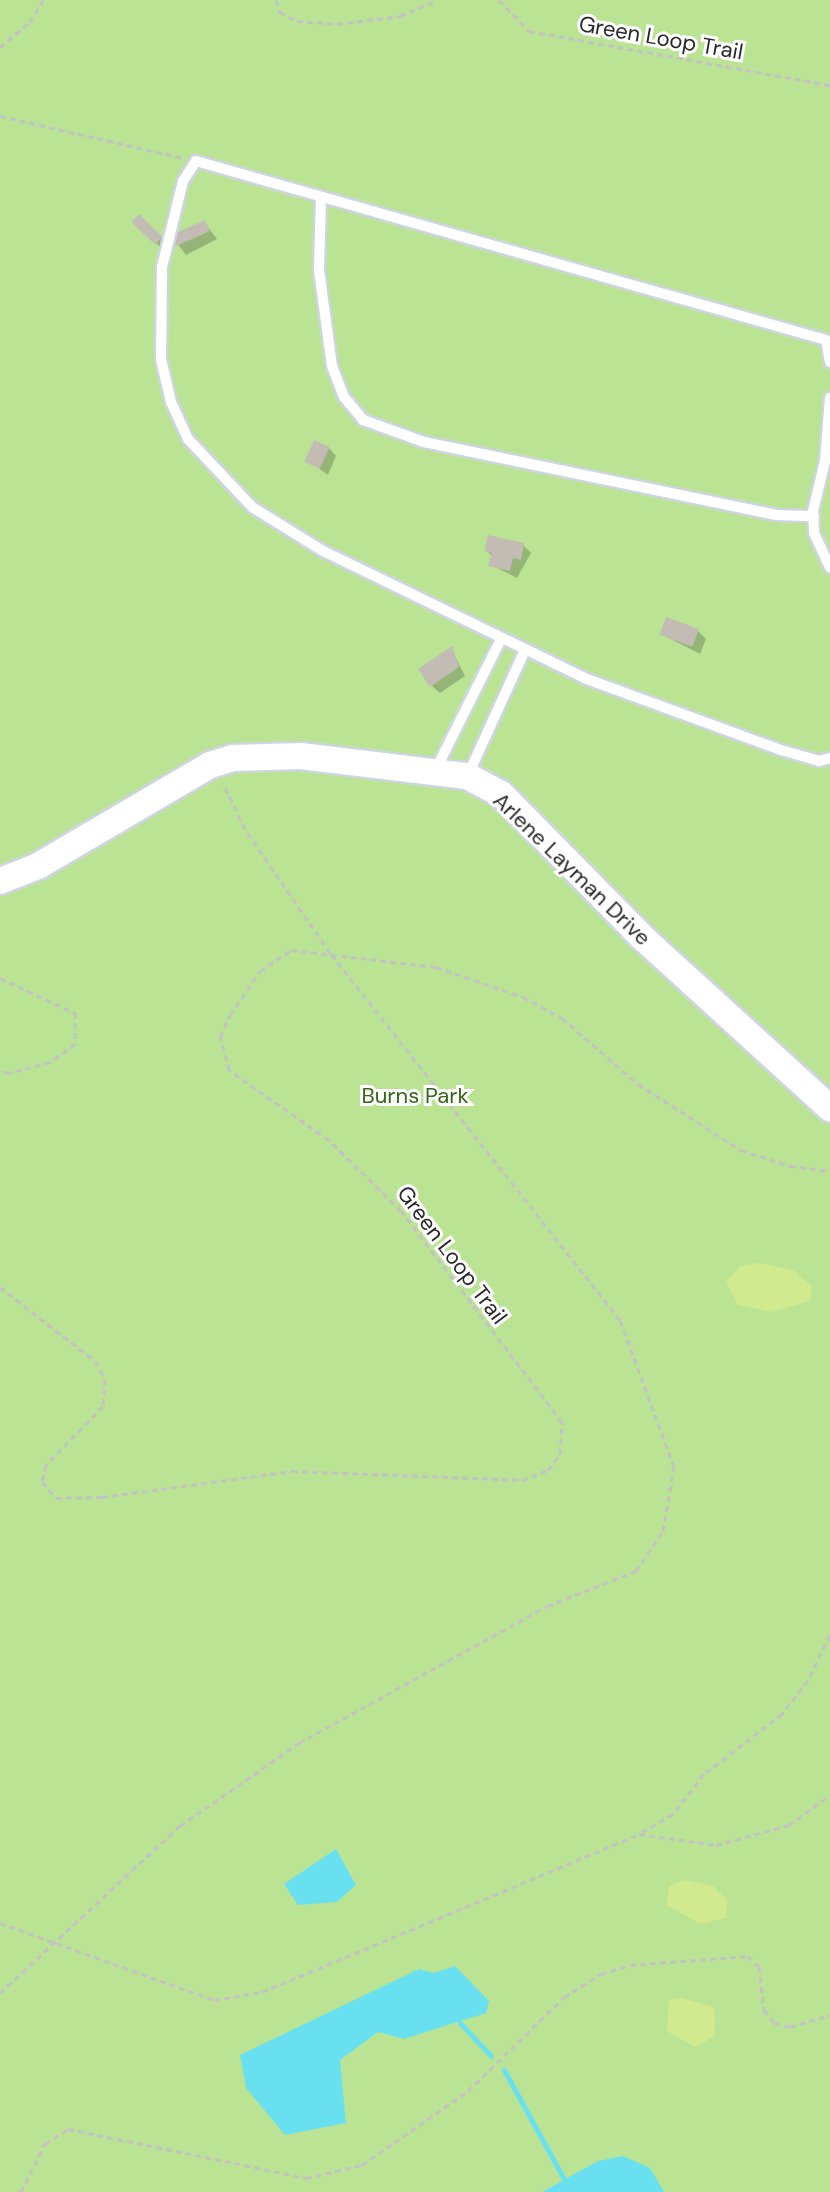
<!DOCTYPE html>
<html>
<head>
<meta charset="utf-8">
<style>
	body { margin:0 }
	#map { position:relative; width:830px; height:2192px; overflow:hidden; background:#ebe0d9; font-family:"DM Sans",sans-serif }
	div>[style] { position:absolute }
	.green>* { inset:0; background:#bbe394; transform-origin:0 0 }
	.pitch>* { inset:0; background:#d2ea8f }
	.water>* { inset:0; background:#69e0ef }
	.shadow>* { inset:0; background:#0003; transform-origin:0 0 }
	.stream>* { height:5px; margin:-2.5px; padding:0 2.5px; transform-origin:2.5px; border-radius:2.5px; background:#69e0ef }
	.building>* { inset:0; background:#c2bcb5; transform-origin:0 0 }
	.path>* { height:3px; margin-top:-1.5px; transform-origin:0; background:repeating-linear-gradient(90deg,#c3c3c3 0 6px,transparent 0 10px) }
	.roads { filter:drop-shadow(2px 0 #ced5e1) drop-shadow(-2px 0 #ced5e1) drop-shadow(0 2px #ced5e1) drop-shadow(0 -2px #ced5e1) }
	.service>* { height:10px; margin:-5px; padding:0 5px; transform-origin:5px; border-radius:5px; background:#fff }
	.tertiary>* { height:26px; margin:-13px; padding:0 13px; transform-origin:13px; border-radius:13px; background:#fff }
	span { translate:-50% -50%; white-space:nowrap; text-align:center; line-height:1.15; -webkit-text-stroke:6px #fff; paint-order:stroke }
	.street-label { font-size:22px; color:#282828 }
	.park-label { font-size:22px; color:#346518 }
</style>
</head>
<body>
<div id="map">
	<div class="green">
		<div style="left:0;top:0;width:830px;height:2192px"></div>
	</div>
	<div class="pitch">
		<div style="clip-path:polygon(758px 1263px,793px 1270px,812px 1287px,810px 1301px,772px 1312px,738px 1305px,726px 1282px,740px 1266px)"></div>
		<div style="clip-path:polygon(685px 1880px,713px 1886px,727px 1900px,726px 1918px,700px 1924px,667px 1905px,669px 1886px)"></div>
		<div style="clip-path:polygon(681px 1998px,714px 2007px,715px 2036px,695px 2047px,667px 2031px,669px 2000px)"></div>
	</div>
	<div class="water">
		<div style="clip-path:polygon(336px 1849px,356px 1885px,337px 1902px,298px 1905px,284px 1884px)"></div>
		<div style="clip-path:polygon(455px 1966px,489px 2001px,486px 2013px,404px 2039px,378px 2032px,340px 2060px,346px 2123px,285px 2135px,246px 2088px,240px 2055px,419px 1969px,434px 1973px)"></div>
		<div style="clip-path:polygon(623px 2156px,650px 2168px,664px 2192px,542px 2192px,598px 2161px)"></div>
	</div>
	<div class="shadow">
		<div style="left:139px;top:217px;width:42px;height:7px;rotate:44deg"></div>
		<div style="clip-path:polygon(204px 222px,217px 239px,186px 255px,173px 238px)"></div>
		<div style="clip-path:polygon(329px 448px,336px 456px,328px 475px,308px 461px)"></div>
		<div style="clip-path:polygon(523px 545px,531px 553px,517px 578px,491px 565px,493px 557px,486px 550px)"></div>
		<div style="clip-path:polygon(698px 631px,706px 639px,700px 654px,661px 634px)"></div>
		<div style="clip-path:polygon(451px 648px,465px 676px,440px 693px,432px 686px)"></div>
	</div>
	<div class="stream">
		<div style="left:460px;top:2023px;width:45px;rotate:46.8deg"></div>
		<div style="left:504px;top:2070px;width:127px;rotate:61.2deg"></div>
	</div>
	<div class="building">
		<div style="left:139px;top:214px;width:33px;height:11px;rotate:44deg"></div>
		<div style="left:205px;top:220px;width:12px;height:38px;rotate:66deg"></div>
		<div style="left:314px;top:440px;width:17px;height:24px;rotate:24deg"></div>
		<div style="clip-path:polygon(488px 535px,524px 543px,521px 560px,513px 558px,510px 571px,488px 566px,492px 553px,484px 551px)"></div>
		<div style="left:666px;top:617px;width:35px;height:19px;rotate:20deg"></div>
		<div style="clip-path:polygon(452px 646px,459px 667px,430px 687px,418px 669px)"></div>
	</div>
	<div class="path">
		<div style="left:276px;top:0;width:13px;rotate:72deg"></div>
		<div style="left:280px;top:12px;width:19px;rotate:28deg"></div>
		<div style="left:297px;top:21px;width:40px;rotate:4.3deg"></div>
		<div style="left:337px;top:24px;width:64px;rotate:-7.2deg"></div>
		<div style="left:400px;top:16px;width:40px;rotate:-23.4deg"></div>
		<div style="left:499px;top:0;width:43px;rotate:45.9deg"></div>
		<div style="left:529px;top:31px;width:306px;rotate:10.2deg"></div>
		<div style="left:0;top:47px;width:39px;rotate:-40deg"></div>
		<div style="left:30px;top:22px;width:26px;rotate:-59deg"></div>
		<div style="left:0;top:116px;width:188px;rotate:12.9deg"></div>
		<div style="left:0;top:978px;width:83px;rotate:25deg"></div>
		<div style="left:75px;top:1013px;width:31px;rotate:90deg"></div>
		<div style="left:75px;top:1044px;width:31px;rotate:144deg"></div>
		<div style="left:50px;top:1062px;width:42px;rotate:165deg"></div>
		<div style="left:9px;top:1073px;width:9px;rotate:-162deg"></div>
		<div style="left:0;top:1287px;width:120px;rotate:37.9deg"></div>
		<div style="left:95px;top:1361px;width:21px;rotate:61deg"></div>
		<div style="left:105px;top:1379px;width:27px;rotate:94deg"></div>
		<div style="left:103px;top:1406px;width:82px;rotate:134deg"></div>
		<div style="left:46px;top:1465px;width:17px;rotate:103deg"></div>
		<div style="left:42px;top:1482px;width:21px;rotate:49deg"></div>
		<div style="left:56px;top:1498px;width:46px;rotate:-1.2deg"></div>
		<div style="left:102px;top:1497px;width:192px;rotate:-7.8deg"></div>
		<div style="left:292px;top:1471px;width:230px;rotate:2.2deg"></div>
		<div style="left:522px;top:1480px;width:28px;rotate:-21deg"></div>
		<div style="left:548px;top:1470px;width:20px;rotate:-53deg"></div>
		<div style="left:560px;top:1454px;width:32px;rotate:-86deg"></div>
		<div style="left:562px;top:1422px;width:265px;rotate:-127.3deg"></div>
		<div style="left:401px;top:1211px;width:101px;rotate:-135.4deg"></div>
		<div style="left:329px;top:1140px;width:122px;rotate:-145deg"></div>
		<div style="left:229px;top:1070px;width:34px;rotate:-105deg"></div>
		<div style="left:220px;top:1037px;width:24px;rotate:-66deg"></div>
		<div style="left:230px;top:1015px;width:53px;rotate:-55.7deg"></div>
		<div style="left:260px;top:971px;width:37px;rotate:-34deg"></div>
		<div style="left:291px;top:950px;width:146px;rotate:6.7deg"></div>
		<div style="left:436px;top:967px;width:92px;rotate:19deg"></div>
		<div style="left:523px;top:997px;width:44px;rotate:28.3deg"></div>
		<div style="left:562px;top:1018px;width:101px;rotate:41deg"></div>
		<div style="left:638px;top:1084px;width:122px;rotate:32.7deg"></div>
		<div style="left:741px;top:1150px;width:52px;rotate:18.1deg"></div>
		<div style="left:790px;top:1166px;width:40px;rotate:7.1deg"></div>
		<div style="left:830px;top:1635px;width:50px;rotate:116.1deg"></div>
		<div style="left:808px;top:1680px;width:43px;rotate:127.4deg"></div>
		<div style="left:782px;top:1714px;width:98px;rotate:142.4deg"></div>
		<div style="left:704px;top:1774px;width:51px;rotate:127.8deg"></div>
		<div style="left:673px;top:1814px;width:39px;rotate:150deg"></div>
		<div style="left:639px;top:1834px;width:78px;rotate:8.1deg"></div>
		<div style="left:716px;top:1845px;width:76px;rotate:-15.3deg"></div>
		<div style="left:789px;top:1825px;width:51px;rotate:-36.2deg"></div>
		<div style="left:0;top:1923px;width:227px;rotate:19.8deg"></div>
		<div style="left:214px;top:2000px;width:49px;rotate:-9.5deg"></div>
		<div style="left:262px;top:1992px;width:409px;rotate:-22.7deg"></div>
		<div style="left:0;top:1993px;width:246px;rotate:-42.9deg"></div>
		<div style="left:180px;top:1826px;width:145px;rotate:-34.9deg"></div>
		<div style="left:299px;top:1743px;width:283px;rotate:-28.9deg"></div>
		<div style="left:547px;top:1606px;width:96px;rotate:-21.5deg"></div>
		<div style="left:636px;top:1571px;width:48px;rotate:-56deg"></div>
		<div style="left:663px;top:1531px;width:65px;rotate:-80.2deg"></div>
		<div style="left:674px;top:1467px;width:157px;rotate:-110.2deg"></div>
		<div style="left:620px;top:1320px;width:468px;rotate:-128.3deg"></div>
		<div style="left:330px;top:953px;width:150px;rotate:-124.4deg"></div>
		<div style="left:245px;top:829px;width:51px;rotate:-115.6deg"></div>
		<div style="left:21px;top:2192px;width:54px;rotate:-63.4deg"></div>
		<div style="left:45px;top:2144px;width:27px;rotate:-33deg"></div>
		<div style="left:68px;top:2129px;width:243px;rotate:11.6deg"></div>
		<div style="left:306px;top:2178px;width:57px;rotate:-13.1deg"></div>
		<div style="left:362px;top:2165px;width:129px;rotate:-34.9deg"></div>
		<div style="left:468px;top:2091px;width:134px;rotate:-44.4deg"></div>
		<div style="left:564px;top:1997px;width:44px;rotate:-31.9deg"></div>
		<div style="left:601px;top:1974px;width:30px;rotate:-17deg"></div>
		<div style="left:630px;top:1965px;width:118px;rotate:-4.4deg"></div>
		<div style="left:748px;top:1956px;width:16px;rotate:45deg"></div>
		<div style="left:759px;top:1967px;width:43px;rotate:83.4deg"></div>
		<div style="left:764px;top:2010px;width:16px;rotate:52deg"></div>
		<div style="left:774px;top:2023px;width:16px;rotate:14deg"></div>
		<div style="left:790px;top:2027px;width:42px;rotate:-16.7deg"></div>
	</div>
	<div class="roads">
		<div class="service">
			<div style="left:321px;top:197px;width:73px;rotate:91.6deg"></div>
			<div style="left:319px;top:270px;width:97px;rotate:82.3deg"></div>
			<div style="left:332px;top:366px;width:33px;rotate:69deg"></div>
			<div style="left:344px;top:397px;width:30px;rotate:50deg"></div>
			<div style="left:363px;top:420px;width:65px;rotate:19.8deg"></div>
			<div style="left:424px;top:442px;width:360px;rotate:11.7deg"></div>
			<div style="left:777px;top:515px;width:37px;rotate:2deg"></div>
			<div style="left:830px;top:362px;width:22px;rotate:-100deg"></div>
			<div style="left:826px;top:340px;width:655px;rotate:-164.14deg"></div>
			<div style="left:196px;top:161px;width:24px;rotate:123deg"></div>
			<div style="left:183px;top:181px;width:89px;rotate:103.7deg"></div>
			<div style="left:162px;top:267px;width:92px;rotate:90.6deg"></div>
			<div style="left:161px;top:359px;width:44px;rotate:76.9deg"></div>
			<div style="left:171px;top:402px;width:41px;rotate:65.3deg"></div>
			<div style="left:188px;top:439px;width:93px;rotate:46.7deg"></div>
			<div style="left:252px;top:507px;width:84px;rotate:31.8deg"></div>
			<div style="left:323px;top:551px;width:290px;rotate:25.9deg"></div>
			<div style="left:584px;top:678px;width:210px;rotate:20.1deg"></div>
			<div style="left:781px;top:750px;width:40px;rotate:16deg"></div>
			<div style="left:819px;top:761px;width:11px;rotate:-15deg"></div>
			<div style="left:830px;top:398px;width:63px;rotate:94.5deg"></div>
			<div style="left:825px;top:461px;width:51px;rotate:103.5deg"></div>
			<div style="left:813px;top:511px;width:22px;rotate:87deg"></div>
			<div style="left:814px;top:533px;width:38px;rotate:65deg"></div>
			<div style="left:436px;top:769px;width:145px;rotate:-63.4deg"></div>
			<div style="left:468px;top:775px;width:137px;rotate:-65.5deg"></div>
		</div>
		<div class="tertiary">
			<div style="left:0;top:881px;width:41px;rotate:-21.5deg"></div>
			<div style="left:38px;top:866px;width:199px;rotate:-30.4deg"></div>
			<div style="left:210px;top:765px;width:24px;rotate:-17deg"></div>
			<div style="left:233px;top:758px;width:68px;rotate:-1.7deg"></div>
			<div style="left:301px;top:756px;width:167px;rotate:6.9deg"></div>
			<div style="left:467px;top:776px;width:38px;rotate:28deg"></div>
			<div style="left:501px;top:794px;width:202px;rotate:45.4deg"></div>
			<div style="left:643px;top:938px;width:253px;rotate:42.3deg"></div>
		</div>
	</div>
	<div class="street-label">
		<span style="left:661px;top:38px;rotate:10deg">Green Loop Trail</span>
		<span style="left:572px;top:869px;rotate:44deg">Arlene Layman Drive</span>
		<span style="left:452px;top:1255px;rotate:53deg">Green Loop Trail</span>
	</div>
	<div class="park-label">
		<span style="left:415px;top:1096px">Burns Park</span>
	</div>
</div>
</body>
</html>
